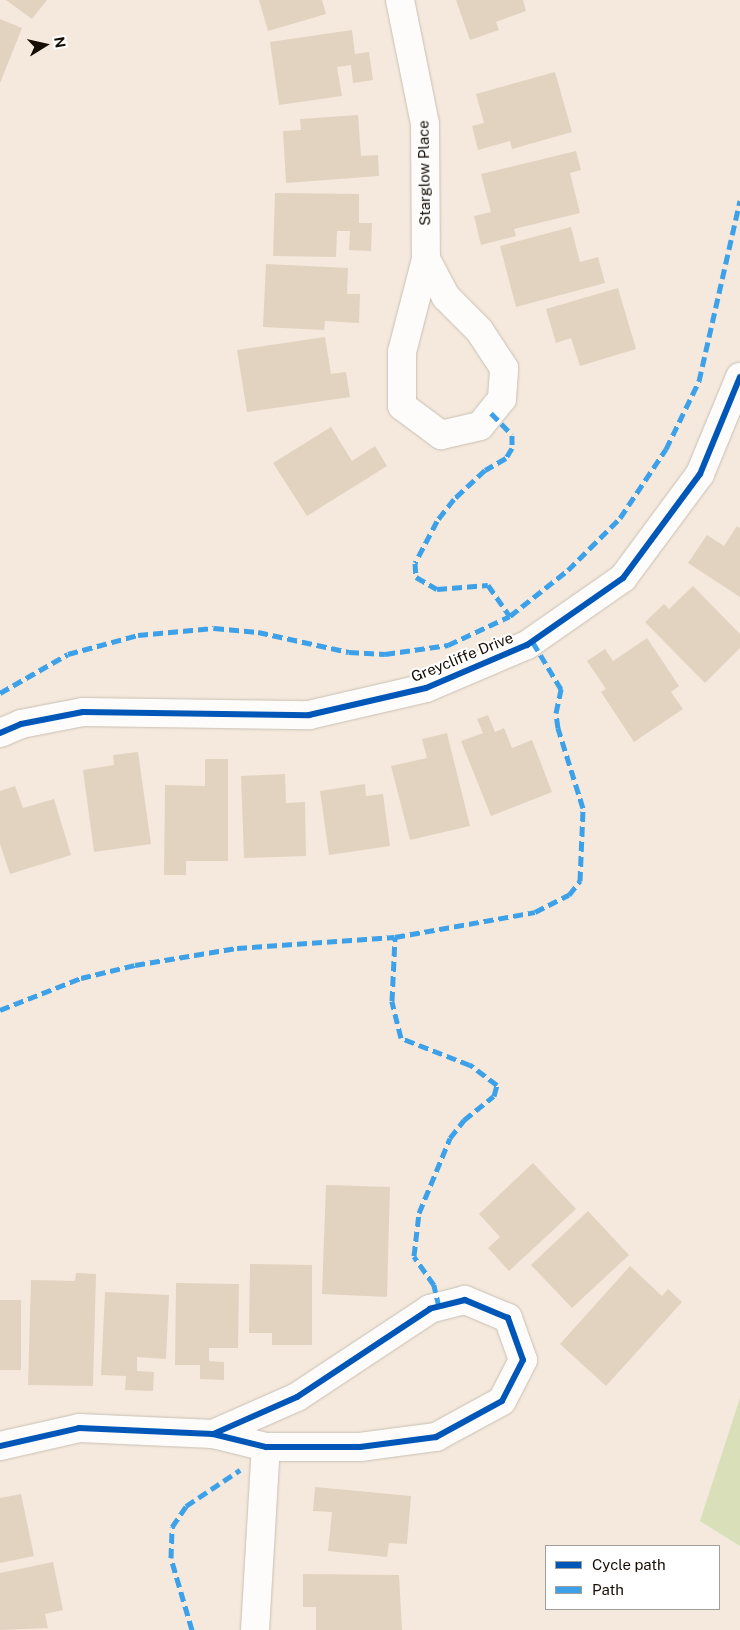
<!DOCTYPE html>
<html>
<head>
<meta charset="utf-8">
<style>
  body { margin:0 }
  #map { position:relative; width:740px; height:1630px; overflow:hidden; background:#f4e9dc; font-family:"Public Sans",sans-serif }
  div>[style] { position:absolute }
  .green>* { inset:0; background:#d8dfb9 }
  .building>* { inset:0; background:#e2d3c1 }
  .roads { filter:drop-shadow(0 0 1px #c9bfb4) drop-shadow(0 0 1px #c9bfb4) }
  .street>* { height:28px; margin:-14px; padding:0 14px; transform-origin:14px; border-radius:14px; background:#fdfcfa }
  .quiet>* { height:5px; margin-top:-2.5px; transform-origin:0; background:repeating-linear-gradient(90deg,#3da1e9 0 10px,transparent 0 15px) }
  .cycleway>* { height:6px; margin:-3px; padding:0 3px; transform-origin:3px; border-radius:3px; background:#0057b8 }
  span { translate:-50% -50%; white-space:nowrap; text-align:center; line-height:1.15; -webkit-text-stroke:4px #fff; paint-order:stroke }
  .street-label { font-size:15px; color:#160d04 }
  .legend { position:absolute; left:545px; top:1545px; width:175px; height:65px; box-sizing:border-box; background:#fff; border:1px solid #a29e9b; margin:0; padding:6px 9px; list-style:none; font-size:15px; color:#160d04 }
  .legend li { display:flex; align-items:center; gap:10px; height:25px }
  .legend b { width:25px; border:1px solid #a29e9b }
  .north { position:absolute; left:20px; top:20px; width:50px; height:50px; -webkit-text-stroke:4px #fff; paint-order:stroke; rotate:80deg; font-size:14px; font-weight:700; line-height:20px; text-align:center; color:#160d04 }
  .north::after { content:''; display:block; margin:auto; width:18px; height:22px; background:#160d04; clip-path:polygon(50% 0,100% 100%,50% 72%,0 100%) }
</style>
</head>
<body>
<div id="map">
  <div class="green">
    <div style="clip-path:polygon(740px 1398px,740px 1546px,700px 1521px)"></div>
  </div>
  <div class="building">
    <div style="clip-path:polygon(6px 0,47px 0,32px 19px)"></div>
    <div style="clip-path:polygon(259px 0,322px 0,326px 14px,268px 31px)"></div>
    <div style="clip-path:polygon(456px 0,523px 0,526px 11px,496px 22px,499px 30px,470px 40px)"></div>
    <div style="clip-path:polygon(0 19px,22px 28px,0 83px)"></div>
    <div style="clip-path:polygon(352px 30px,355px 54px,369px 52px,373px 80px,353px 83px,351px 65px,337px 67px,342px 96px,279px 105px,270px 42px)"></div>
    <div style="clip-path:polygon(555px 72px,572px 132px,512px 149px,510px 141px,478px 150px,472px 126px,484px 123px,476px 94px)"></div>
    <div style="clip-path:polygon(358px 115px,361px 156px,378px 155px,379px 176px,286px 183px,283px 131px,301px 130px,300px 119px)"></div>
    <div style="clip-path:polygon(576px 151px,581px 170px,570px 173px,580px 213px,514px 229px,516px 236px,481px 245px,474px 216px,491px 212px,481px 174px)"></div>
    <div style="clip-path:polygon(275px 193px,359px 194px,359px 223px,372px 223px,371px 251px,349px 250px,350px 231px,337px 231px,336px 257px,273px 256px)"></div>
    <div style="clip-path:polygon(571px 227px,580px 262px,598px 257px,605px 283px,516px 307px,500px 246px)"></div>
    <div style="clip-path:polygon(266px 264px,348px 268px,347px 294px,360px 294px,359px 323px,325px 321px,324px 330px,263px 327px)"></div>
    <div style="clip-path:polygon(618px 288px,636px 349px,580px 366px,571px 338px,556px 343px,546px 309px)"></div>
    <div style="clip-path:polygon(325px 337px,331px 374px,346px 372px,350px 397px,247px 412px,237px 350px)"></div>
    <div style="clip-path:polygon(331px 427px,352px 461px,375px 446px,387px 466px,307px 516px,273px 463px)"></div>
    <div style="clip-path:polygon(737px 526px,740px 528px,740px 597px,688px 563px,707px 535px,724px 546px)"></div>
    <div style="clip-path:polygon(693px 586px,740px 634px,740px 648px,705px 683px,645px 622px,664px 604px,669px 609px)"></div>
    <div style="clip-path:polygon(647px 638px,679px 686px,671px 692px,683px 709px,634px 742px,601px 692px,606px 689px,587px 661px,605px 649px,613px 661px)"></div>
    <div style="clip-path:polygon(488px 715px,495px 732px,504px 728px,512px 748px,532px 740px,552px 792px,491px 816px,461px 741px,483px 733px,477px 719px)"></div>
    <div style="clip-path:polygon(447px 733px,470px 826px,410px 840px,391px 766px,427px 758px,422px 739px)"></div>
    <div style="clip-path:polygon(138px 752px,151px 844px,94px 852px,83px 770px,114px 765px,113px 755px)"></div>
    <div style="clip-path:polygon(205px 759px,228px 759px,228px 861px,186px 861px,186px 875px,164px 875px,165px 785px,205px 786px)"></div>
    <div style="clip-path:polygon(285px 774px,286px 803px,305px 802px,306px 856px,244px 858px,241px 776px)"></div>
    <div style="clip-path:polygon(365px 784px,366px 796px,383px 794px,390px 846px,329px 855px,320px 791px)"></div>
    <div style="clip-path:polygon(15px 786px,23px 808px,54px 799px,71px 855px,10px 874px,0 844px,0 791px)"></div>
    <div style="clip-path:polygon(533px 1163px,576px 1209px,509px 1271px,488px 1248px,500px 1237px,479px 1214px)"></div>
    <div style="clip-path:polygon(326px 1185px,390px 1187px,387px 1297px,322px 1294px)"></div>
    <div style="clip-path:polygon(588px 1211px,629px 1255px,572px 1308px,531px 1265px)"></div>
    <div style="clip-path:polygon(250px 1264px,312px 1265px,312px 1345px,272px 1345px,272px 1333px,249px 1333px)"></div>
    <div style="clip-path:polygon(630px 1266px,662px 1296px,668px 1289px,682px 1302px,606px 1386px,560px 1344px)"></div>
    <div style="clip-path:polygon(76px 1273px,96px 1274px,93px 1386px,28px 1385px,31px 1280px,75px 1281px)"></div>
    <div style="clip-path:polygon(176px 1283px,239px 1284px,238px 1348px,209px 1348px,209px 1361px,224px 1362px,224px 1380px,200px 1379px,200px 1365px,175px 1365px)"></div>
    <div style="clip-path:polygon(105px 1292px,169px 1295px,166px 1359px,137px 1357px,137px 1371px,154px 1372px,153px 1391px,125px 1390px,126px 1376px,101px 1375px)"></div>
    <div style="clip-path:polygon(0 1300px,21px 1300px,21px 1370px,0 1370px)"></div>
    <div style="clip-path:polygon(315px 1487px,411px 1496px,407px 1544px,389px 1543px,387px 1557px,328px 1551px,332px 1512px,313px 1511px)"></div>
    <div style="clip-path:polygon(21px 1494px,34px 1556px,0 1563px,0 1498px)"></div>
    <div style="clip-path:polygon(53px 1562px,63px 1610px,45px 1614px,48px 1628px,0 1630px,0 1573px)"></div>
    <div style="clip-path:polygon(303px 1574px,399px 1575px,402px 1630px,316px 1630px,316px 1607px,303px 1607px)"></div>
  </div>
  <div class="roads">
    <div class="street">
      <div style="left:400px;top:0;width:126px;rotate:78.6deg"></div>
      <div style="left:425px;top:124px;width:135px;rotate:89.6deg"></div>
      <div style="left:426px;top:259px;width:96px;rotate:104.5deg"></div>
      <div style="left:402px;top:352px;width:54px;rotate:90deg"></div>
      <div style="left:402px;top:406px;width:49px;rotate:36.6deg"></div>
      <div style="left:441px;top:435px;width:40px;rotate:-13deg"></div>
      <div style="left:480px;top:426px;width:35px;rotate:-51deg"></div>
      <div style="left:502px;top:399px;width:31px;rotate:-86deg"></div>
      <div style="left:504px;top:368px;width:45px;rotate:-123.3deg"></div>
      <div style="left:479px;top:330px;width:47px;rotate:-135deg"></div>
      <div style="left:446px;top:297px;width:43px;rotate:-117.8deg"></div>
      <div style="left:0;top:733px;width:23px;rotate:-23deg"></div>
      <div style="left:21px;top:724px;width:63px;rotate:-11deg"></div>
      <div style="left:83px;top:712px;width:226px;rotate:0.8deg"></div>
      <div style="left:309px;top:715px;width:120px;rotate:-13deg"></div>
      <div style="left:426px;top:688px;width:110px;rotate:-23.1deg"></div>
      <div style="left:527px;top:645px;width:117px;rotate:-34.9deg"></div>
      <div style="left:623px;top:578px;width:129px;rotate:-53.5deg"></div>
      <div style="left:700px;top:474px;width:105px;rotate:-67.6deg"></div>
      <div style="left:0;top:1446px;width:81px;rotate:-12.8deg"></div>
      <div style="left:79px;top:1428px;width:134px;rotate:2.6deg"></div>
      <div style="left:213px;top:1434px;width:55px;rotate:13.8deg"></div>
      <div style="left:266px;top:1447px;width:94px"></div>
      <div style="left:360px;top:1447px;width:77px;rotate:-7.5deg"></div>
      <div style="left:436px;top:1437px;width:75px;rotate:-28.6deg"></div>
      <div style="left:502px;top:1401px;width:46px;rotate:-62.9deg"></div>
      <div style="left:523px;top:1360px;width:45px;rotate:-109.7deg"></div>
      <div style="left:508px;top:1318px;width:47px;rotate:-157.3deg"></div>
      <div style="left:465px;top:1300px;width:36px;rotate:166deg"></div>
      <div style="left:430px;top:1309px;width:159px;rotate:146.5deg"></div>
      <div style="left:297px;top:1397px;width:92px;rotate:156.2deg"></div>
      <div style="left:255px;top:1630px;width:183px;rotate:-86.6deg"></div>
    </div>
  </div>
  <div class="quiet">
    <div style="left:491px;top:413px;width:30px;rotate:46deg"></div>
    <div style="left:512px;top:435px;width:13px;rotate:90deg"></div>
    <div style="left:512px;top:448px;width:12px;rotate:121deg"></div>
    <div style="left:506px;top:458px;width:24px;rotate:150deg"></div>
    <div style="left:485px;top:470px;width:42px;rotate:136.9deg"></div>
    <div style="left:454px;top:499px;width:28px;rotate:128deg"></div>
    <div style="left:437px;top:521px;width:47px;rotate:117.6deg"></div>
    <div style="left:415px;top:563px;width:14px;rotate:86deg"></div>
    <div style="left:416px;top:577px;width:24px;rotate:30deg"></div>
    <div style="left:437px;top:589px;width:51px;rotate:-4.5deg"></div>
    <div style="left:488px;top:585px;width:38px;rotate:55deg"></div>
    <div style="left:0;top:693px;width:78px;rotate:-29.8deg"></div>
    <div style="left:68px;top:654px;width:73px;rotate:-15.2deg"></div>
    <div style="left:138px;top:635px;width:76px;rotate:-5.3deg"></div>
    <div style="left:214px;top:628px;width:44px;rotate:5.2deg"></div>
    <div style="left:258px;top:632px;width:93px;rotate:12.4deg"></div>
    <div style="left:349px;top:652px;width:36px;rotate:3deg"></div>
    <div style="left:385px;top:654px;width:64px;rotate:-8.1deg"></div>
    <div style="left:448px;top:645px;width:68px;rotate:-25.1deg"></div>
    <div style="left:510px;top:616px;width:74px;rotate:-38.4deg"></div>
    <div style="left:568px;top:570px;width:74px;rotate:-45deg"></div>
    <div style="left:620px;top:518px;width:83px;rotate:-56.3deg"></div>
    <div style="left:666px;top:449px;width:76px;rotate:-64.1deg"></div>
    <div style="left:699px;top:381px;width:185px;rotate:-77.2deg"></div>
    <div style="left:0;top:1010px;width:87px;rotate:-21.6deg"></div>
    <div style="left:81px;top:978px;width:56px;rotate:-13.5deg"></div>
    <div style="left:135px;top:965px;width:103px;rotate:-9.5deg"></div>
    <div style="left:237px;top:948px;width:158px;rotate:-4deg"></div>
    <div style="left:439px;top:1307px;width:23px;rotate:-103deg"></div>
    <div style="left:434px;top:1285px;width:35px;rotate:-125deg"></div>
    <div style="left:414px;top:1256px;width:43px;rotate:-83.4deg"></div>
    <div style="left:419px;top:1213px;width:81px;rotate:-67.5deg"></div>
    <div style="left:450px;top:1138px;width:23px;rotate:-52deg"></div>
    <div style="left:464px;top:1120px;width:38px;rotate:-39deg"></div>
    <div style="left:494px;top:1096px;width:11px;rotate:-75deg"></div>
    <div style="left:497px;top:1085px;width:34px;rotate:-143deg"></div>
    <div style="left:470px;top:1065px;width:74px;rotate:-158.6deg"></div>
    <div style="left:401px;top:1038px;width:38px;rotate:-104deg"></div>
    <div style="left:392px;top:1001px;width:64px;rotate:-87.3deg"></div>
    <div style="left:395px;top:937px;width:142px;rotate:-10.1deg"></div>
    <div style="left:535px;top:912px;width:38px;rotate:-27deg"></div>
    <div style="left:569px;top:895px;width:18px;rotate:-52deg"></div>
    <div style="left:580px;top:881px;width:73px;rotate:-87.6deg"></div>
    <div style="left:583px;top:808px;width:84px;rotate:-107.4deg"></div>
    <div style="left:558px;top:728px;width:15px;rotate:-98deg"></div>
    <div style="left:556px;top:713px;width:25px;rotate:-78deg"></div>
    <div style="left:561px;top:689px;width:56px;rotate:-121.1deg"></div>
    <div style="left:192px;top:1630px;width:75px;rotate:-106.3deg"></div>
    <div style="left:171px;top:1558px;width:31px;rotate:-88deg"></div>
    <div style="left:172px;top:1527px;width:25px;rotate:-56deg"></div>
    <div style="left:186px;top:1506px;width:65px;rotate:-33.7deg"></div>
  </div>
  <div class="cycleway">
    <div style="left:0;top:733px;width:23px;rotate:-23deg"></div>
    <div style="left:21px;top:724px;width:63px;rotate:-11deg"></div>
    <div style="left:83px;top:712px;width:226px;rotate:0.8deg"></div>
    <div style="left:309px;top:715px;width:120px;rotate:-13deg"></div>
    <div style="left:426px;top:688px;width:110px;rotate:-23.1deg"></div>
    <div style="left:527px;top:645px;width:117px;rotate:-34.9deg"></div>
    <div style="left:623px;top:578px;width:129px;rotate:-53.5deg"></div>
    <div style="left:700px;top:474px;width:105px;rotate:-67.6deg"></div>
    <div style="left:0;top:1446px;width:81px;rotate:-12.8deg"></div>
    <div style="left:79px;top:1428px;width:134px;rotate:2.6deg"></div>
    <div style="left:213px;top:1434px;width:55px;rotate:13.8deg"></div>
    <div style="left:266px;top:1447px;width:94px"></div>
    <div style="left:360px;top:1447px;width:77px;rotate:-7.5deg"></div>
    <div style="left:436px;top:1437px;width:75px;rotate:-28.6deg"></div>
    <div style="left:502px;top:1401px;width:46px;rotate:-62.9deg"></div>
    <div style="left:523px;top:1360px;width:45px;rotate:-109.7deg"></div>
    <div style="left:508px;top:1318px;width:47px;rotate:-157.3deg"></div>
    <div style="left:465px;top:1300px;width:36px;rotate:166deg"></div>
    <div style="left:430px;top:1309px;width:159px;rotate:146.5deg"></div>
    <div style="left:297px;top:1397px;width:92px;rotate:156.2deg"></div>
  </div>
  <div class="street-label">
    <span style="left:424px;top:173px;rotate:-91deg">Starglow Place</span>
    <span style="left:462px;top:657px;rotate:-22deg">Greycliffe Drive</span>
  </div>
  <ul class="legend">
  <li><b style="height:6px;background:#0057b8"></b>Cycle path</li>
  <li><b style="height:6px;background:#3da1e9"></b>Path</li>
  </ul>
  <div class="north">N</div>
</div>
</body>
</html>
